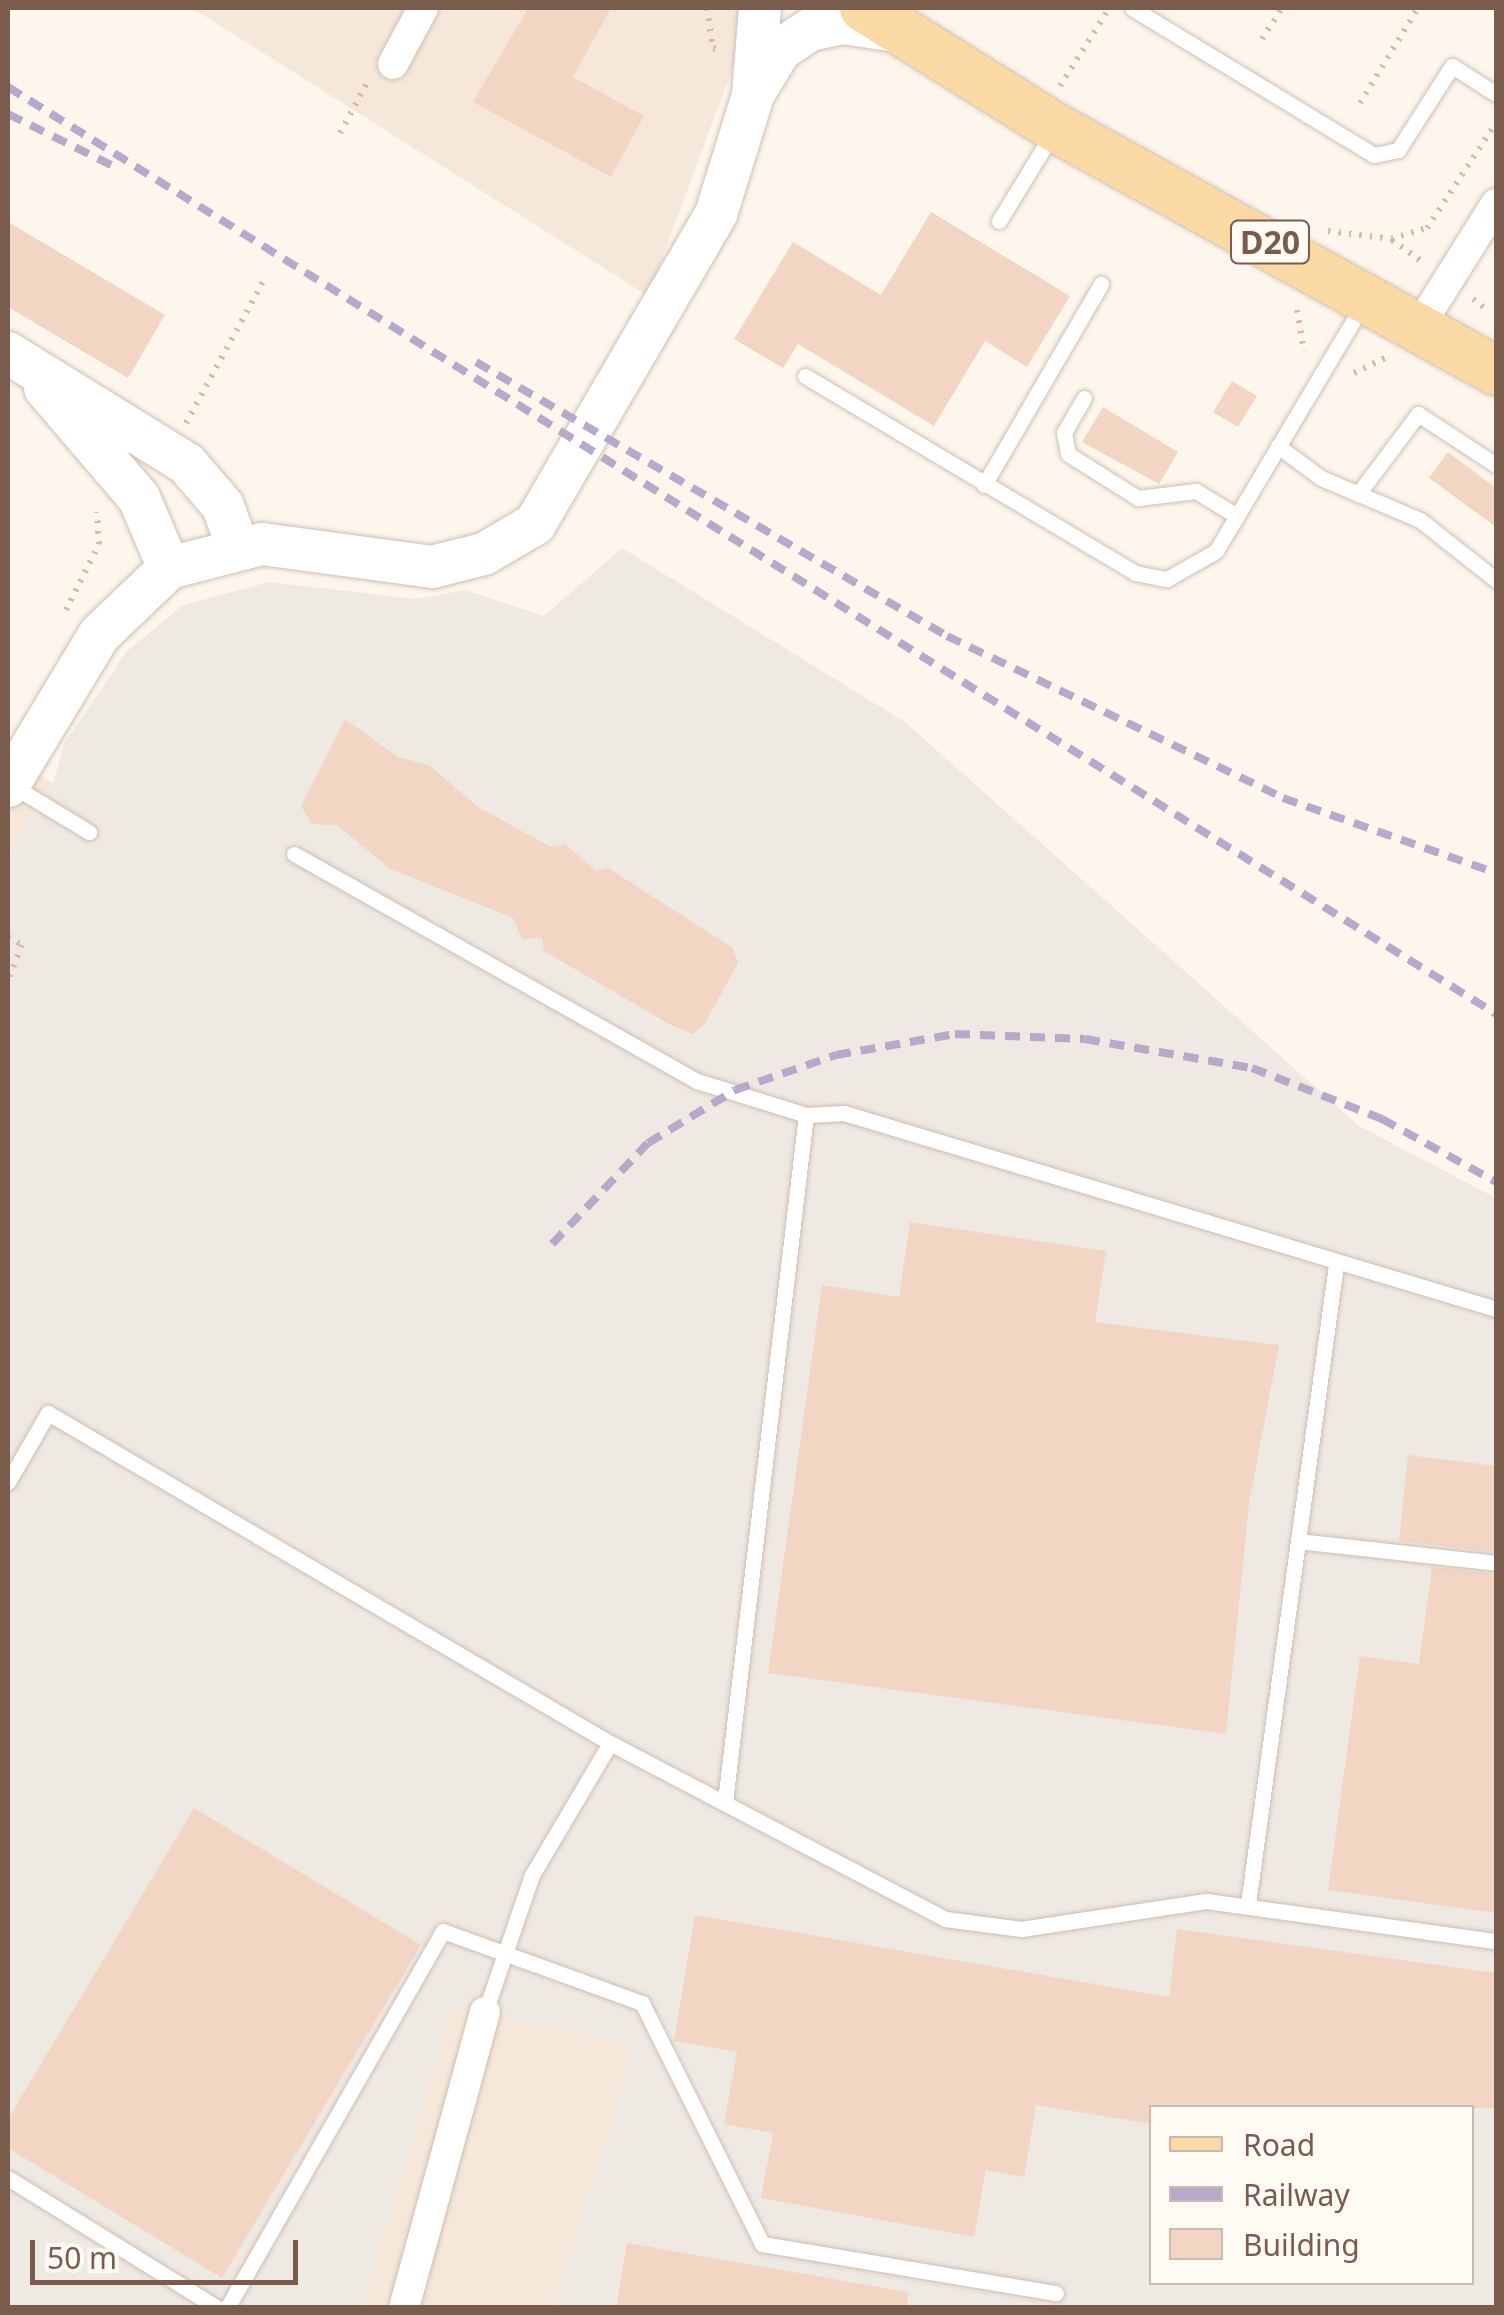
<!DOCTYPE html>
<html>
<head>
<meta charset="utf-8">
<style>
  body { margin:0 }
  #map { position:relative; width:1504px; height:2315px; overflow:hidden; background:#fdf6ec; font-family:"Noto Sans",sans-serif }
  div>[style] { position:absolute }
  .residential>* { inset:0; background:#f5e8da }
  .industrial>* { inset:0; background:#efe9e4 }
  .building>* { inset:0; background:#f3d5c3 }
  .path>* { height:6px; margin-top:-3px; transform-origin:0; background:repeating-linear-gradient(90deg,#d9b8a5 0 2.5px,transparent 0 10.5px) }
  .roads { filter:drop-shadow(0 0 2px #d1beb0) drop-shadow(0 0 2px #d1beb0) }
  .service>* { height:15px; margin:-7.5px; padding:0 7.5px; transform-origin:7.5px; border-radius:7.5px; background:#fff }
  .minor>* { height:30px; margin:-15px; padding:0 15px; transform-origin:15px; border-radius:15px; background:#fff }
  .secondary>* { height:42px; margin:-21px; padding:0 21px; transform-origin:21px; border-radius:21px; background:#fff }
  .primary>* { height:48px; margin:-24px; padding:0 24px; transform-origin:24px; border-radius:24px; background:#fbd9a5 }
  .rail>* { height:8px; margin-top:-4px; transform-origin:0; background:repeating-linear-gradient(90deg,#b9a8c9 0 15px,transparent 0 25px) }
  span { translate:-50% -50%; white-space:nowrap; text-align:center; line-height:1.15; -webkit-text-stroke:9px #fffaf3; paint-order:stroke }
  .shield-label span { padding:2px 8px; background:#fffaf3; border:2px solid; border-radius:8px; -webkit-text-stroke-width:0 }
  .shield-label { font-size:32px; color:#7a5c4d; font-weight:700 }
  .frame { position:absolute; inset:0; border:10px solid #7a5c4d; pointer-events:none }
  .legend { position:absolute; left:1149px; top:2105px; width:325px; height:180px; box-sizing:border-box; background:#fffaf3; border:2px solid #cabbb1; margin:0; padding:12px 18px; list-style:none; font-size:30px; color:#7a5c4d }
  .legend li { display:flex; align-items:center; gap:20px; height:50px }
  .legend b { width:50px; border:2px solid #cabbb1 }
  .scale { position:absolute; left:30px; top:2240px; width:268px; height:45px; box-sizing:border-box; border:5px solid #7a5c4d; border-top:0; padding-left:12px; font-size:30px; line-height:35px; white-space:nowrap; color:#7a5c4d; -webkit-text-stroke:8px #fffaf3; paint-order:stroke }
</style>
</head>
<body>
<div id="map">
  <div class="residential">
    <div style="clip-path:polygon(192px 8px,755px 8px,648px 296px)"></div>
    <div style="clip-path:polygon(8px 760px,53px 783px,8px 854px)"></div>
    <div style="clip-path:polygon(453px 2005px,635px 2046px,554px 2307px,362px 2308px)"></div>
  </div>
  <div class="industrial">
    <div style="clip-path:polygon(evenodd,622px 548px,905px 722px,1359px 1126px,1496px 1198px,1496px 2307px,554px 2307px,635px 2047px,453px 2005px,362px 2307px,8px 2307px,8px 854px,53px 784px,64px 744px,126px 652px,183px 605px,269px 582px,415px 599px,466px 590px,544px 616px,622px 548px,1152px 2108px,1472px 2108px,1472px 2282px,1152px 2282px,1152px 2108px)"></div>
  </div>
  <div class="building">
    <div style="clip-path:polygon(528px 8px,611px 8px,573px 77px,644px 116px,611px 177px,473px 102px)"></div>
    <div style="clip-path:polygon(931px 212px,1070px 296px,1027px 367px,985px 341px,934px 426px,798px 344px,783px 368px,734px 339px,793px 242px,881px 295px)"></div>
    <div style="clip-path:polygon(8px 222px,165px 315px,128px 378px,8px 307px)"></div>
    <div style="clip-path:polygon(1232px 381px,1257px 396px,1238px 427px,1213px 412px)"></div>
    <div style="clip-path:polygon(1103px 407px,1178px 452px,1159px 484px,1082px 442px)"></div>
    <div style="clip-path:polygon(1448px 452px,1496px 488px,1496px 527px,1429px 478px)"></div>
    <div style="clip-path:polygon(345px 719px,398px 757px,429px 765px,478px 807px,551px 847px,565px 844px,596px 871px,608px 868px,733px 948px,738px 963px,704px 1025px,692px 1034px,669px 1024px,544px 951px,542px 938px,522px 939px,513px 918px,389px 868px,337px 825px,312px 824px,301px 806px)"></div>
    <div style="clip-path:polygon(910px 1222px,1106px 1251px,1095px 1322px,1279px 1345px,1249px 1504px,1226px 1734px,768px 1673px,822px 1285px,899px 1297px)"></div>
    <div style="clip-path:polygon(1408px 1455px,1496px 1466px,1496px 1552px,1399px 1541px)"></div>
    <div style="clip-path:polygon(1432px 1567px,1496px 1574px,1496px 1913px,1328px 1890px,1360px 1656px,1419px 1664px)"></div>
    <div style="clip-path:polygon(194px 1808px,421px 1945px,222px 2278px,8px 2148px,8px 2119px)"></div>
    <div style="clip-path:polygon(695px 1915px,1169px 1997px,1177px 1929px,1496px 1973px,1496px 2108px,1152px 2108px,1152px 2124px,1036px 2105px,1024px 2177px,986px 2170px,974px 2237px,761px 2198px,773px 2133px,724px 2124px,737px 2052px,674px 2041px)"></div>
    <div style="clip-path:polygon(627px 2243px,908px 2292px,907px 2308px,616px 2308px)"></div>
  </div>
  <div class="path">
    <div style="left:707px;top:8px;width:40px;rotate:81.5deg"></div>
    <div style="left:713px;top:48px;width:9px;rotate:13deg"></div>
    <div style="left:1262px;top:39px;width:37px;rotate:-57deg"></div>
    <div style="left:1060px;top:86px;width:88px;rotate:-57.6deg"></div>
    <div style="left:1360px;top:103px;width:111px;rotate:-58.6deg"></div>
    <div style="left:340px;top:133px;width:59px;rotate:-61.7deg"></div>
    <div style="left:1328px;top:231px;width:64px;rotate:7.2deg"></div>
    <div style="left:1391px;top:239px;width:38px;rotate:-17deg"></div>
    <div style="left:1427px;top:228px;width:126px;rotate:-56.7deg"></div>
    <div style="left:1392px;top:240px;width:37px;rotate:36deg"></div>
    <div style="left:1473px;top:299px;width:15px;rotate:37deg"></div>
    <div style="left:1297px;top:310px;width:42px;rotate:80.3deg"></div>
    <div style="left:1354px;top:373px;width:37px;rotate:-26deg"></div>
    <div style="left:186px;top:423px;width:163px;rotate:-61.4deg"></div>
    <div style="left:66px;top:610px;width:74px;rotate:-63.4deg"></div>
    <div style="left:99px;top:544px;width:32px;rotate:-94deg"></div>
    <div style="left:8px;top:937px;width:16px;rotate:30deg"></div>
    <div style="left:22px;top:945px;width:37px;rotate:112deg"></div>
  </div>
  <div class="roads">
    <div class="service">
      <div style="left:1132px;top:8px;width:283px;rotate:31.3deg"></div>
      <div style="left:1374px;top:155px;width:25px;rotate:-12deg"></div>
      <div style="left:1398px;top:150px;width:100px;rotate:-57.3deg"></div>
      <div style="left:1452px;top:66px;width:52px;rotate:32.5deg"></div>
      <div style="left:999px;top:221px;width:105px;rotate:-58.6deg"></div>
      <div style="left:805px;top:376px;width:384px;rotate:30.8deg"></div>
      <div style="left:1135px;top:573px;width:33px;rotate:11deg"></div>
      <div style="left:1167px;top:579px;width:56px;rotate:-29.7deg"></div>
      <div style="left:1216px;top:551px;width:289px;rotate:-59.2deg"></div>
      <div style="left:1084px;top:398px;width:39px;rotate:120deg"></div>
      <div style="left:1064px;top:432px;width:22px;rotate:80deg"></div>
      <div style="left:1068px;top:454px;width:83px;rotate:32.2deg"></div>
      <div style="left:1138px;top:498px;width:58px;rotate:-6.9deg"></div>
      <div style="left:1196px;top:491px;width:48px;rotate:31.4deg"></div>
      <div style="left:1278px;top:446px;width:54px;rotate:36.7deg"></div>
      <div style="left:1321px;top:478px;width:108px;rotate:23deg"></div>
      <div style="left:1420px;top:520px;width:97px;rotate:38.3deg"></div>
      <div style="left:984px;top:485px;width:233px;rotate:-59.8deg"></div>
      <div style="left:1358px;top:494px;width:100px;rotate:-53.1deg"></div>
      <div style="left:1418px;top:414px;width:93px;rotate:33.2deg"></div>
      <div style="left:13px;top:786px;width:89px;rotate:31.2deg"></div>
      <div style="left:294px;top:854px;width:463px;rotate:29.4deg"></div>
      <div style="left:697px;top:1081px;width:114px;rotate:17.3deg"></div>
      <div style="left:8px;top:1482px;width:80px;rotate:-59.9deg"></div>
      <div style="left:48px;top:1413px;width:652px;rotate:30.42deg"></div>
      <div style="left:610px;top:1743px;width:378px;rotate:27.7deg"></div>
      <div style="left:945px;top:1919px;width:77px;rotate:7.5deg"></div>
      <div style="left:1021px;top:1929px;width:187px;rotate:-8.6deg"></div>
      <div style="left:1206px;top:1901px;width:293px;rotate:7.9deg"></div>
      <div style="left:1298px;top:1541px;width:199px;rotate:6.3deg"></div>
      <div style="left:725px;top:1802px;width:692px;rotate:-83.28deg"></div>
      <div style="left:806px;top:1115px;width:38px;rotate:-3deg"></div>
      <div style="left:844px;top:1113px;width:681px;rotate:16.73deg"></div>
      <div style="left:1248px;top:1904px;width:645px;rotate:-82.16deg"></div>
      <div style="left:485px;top:2012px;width:145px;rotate:-71.1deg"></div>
      <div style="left:532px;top:1875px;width:153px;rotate:-59.4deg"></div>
      <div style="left:8px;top:2178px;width:247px;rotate:31.8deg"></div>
      <div style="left:227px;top:2308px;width:434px;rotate:-60.2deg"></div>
      <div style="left:443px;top:1931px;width:212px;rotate:19.9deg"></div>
      <div style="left:642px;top:2003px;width:269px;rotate:63.5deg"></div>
      <div style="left:762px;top:2244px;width:298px;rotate:9.5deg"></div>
    </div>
    <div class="minor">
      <div style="left:393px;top:64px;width:64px;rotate:-61.8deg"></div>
      <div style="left:1420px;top:325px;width:143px;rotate:-57.9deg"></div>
      <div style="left:404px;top:2308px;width:307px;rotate:-74.7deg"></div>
    </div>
    <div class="secondary">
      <div style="left:756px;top:90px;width:47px;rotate:-59deg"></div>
      <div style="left:780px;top:50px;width:36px;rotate:-34deg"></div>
      <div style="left:810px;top:30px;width:34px;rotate:-12deg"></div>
      <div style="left:843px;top:23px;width:60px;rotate:8.7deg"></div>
      <div style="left:8px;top:353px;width:211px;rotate:31.8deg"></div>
      <div style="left:187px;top:464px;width:55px;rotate:49.4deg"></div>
      <div style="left:223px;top:506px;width:42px;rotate:70.7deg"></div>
      <div style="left:45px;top:388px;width:145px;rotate:49.5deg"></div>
      <div style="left:139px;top:498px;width:76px;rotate:66.8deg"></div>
      <div style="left:8px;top:786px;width:176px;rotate:-58.9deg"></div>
      <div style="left:99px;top:635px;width:97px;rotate:-43.7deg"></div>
      <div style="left:169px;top:568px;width:96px;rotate:-14.5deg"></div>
      <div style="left:262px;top:544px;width:172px;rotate:7.7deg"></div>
      <div style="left:432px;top:567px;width:54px;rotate:-14deg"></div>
      <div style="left:484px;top:554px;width:59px;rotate:-30.5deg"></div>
      <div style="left:535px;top:524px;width:359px;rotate:-59.7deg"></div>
      <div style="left:716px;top:214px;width:125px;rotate:-72.7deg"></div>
      <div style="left:753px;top:95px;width:87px;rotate:-85.4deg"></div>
    </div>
    <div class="primary">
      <div style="left:864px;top:8px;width:226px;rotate:32deg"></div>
      <div style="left:1056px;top:128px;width:503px;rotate:28.91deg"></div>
    </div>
  </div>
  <div class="rail">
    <div style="left:8px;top:87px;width:1753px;rotate:31.92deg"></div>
    <div style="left:8px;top:114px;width:117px;rotate:26.3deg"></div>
    <div style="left:476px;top:362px;width:545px;rotate:30.19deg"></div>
    <div style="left:947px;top:636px;width:373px;rotate:25.7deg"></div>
    <div style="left:1283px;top:798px;width:226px;rotate:19.4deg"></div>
    <div style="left:552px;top:1244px;width:139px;rotate:-46.5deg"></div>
    <div style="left:648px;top:1143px;width:102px;rotate:-31.3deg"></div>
    <div style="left:735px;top:1090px;width:107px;rotate:-19.1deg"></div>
    <div style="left:836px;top:1055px;width:121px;rotate:-10deg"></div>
    <div style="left:955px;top:1034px;width:130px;rotate:2.2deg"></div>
    <div style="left:1085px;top:1039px;width:169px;rotate:9.9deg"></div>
    <div style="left:1252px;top:1068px;width:140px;rotate:21.4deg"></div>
    <div style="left:1382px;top:1119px;width:130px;rotate:28.9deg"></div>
  </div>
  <div class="shield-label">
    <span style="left:1270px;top:242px">D20</span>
  </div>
  <div class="frame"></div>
  <ul class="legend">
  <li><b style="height:12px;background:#fbd9a5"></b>Road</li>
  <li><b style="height:12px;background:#b9a8c9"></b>Railway</li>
  <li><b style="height:28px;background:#f3d5c3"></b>Building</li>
  </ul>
  <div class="scale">50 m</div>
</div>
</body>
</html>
